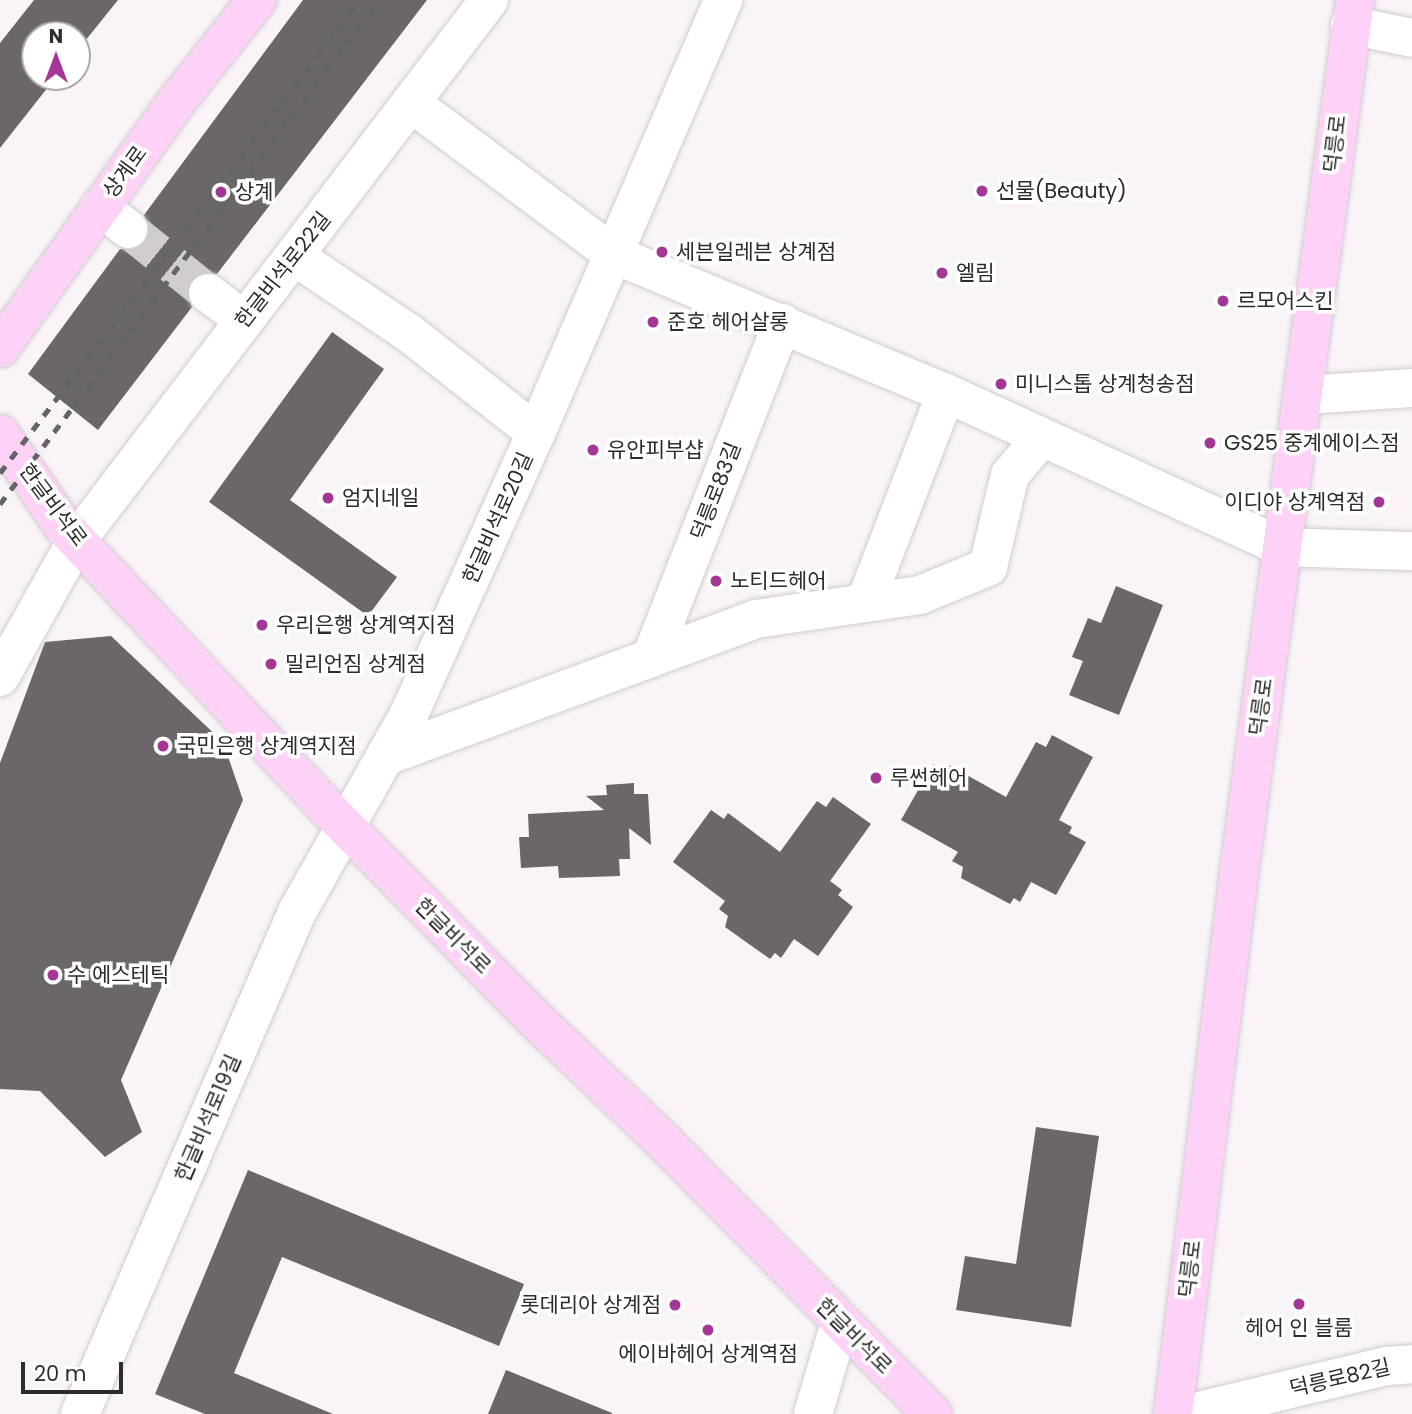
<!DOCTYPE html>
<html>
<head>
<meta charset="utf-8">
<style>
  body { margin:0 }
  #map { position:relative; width:1412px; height:1414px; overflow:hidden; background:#f9f4f8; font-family:Poppins,"Noto Sans KR",sans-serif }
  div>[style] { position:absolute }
  .building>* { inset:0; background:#6b666a }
  .minor-tunnel>* { height:38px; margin-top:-19px; transform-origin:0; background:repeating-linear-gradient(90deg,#d0cccf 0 38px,transparent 0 57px) }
  .roads { filter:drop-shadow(0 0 2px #d0cbcf) drop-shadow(0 0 2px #d0cbcf) }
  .minor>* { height:38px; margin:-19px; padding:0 19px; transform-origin:19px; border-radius:19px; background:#fff }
  .major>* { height:38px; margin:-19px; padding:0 19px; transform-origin:19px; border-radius:19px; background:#fed2f6 }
  .rail>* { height:5px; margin-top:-2.5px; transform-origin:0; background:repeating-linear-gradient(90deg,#666365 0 9px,transparent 0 18px) }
  .dots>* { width:19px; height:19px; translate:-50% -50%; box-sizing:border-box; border:4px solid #fff; border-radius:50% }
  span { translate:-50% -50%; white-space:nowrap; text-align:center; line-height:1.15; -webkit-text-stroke:7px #fff; paint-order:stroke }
  .street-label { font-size:21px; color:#2d2b2c }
  .poi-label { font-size:21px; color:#2d2b2c }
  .left { translate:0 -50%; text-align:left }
  .right { translate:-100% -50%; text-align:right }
  .north { position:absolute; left:21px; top:21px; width:70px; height:70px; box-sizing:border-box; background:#fff; border:2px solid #abaaab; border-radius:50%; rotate:0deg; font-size:19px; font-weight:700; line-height:28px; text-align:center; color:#2d2b2c }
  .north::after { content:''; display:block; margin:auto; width:24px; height:32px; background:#a43796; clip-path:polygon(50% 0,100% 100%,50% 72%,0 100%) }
  .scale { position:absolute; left:21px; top:1362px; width:102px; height:32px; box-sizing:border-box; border:4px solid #2d2b2c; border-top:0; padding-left:9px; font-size:21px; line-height:24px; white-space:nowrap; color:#2d2b2c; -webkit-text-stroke:5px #fff; paint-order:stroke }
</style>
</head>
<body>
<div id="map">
  <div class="building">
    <div style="clip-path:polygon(34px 0,118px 0,77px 51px,77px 35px,35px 35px,35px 77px,56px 77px,0 148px,0 43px)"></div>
    <div style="clip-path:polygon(303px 0,427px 0,217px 274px,200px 273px,191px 279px,186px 291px,192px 307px,98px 430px,28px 374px,120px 249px,135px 249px,146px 242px,150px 231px,144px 215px)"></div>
    <div style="clip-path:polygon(332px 332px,384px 369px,290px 500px,397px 577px,368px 616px,209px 502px)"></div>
    <div style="clip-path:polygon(1116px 586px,1163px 605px,1119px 715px,1069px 695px,1083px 661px,1072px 657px,1088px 618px,1101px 623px)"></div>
    <div style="clip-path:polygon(111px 636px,223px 742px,243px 800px,121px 1080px,142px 1132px,105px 1157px,40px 1091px,0 1089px,0 763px,45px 642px)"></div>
    <div style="clip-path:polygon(1052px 735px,1093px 757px,1059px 820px,1072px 827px,1069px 833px,1086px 842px,1056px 895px,1031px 882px,1020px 902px,1014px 898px,1010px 904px,961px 878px,963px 867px,952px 861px,958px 852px,901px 820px,933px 764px,946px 771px,949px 765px,1006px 797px,1036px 742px,1046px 747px)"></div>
    <div style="clip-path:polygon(634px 783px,634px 794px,648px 794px,651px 845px,629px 828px,630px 859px,619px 859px,620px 876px,559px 878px,558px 866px,521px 868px,519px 837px,529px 837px,528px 814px,604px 810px,586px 796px,607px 795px,606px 785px)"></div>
    <div style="clip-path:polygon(833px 797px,871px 824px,830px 881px,842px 890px,838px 895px,853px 907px,818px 956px,794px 939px,781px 958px,775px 953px,770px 959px,725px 927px,728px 916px,719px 909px,725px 901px,673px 862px,711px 810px,724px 819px,728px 813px,780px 852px,817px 801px,826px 807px)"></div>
    <div style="clip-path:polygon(1036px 1127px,1099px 1136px,1071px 1327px,956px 1310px,965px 1256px,1016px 1264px)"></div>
    <div style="clip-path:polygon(248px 1170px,524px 1284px,499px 1346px,282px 1257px,234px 1373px,333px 1414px,205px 1414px,155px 1394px)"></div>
    <div style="clip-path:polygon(506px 1370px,612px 1413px,612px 1414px,488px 1414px)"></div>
  </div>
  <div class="minor-tunnel">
    <div style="left:128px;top:229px;width:102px;rotate:38.7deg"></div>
  </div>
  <div class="roads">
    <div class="minor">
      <div style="left:1350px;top:25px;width:63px;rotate:11.8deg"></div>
      <div style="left:411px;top:103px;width:252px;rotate:36.8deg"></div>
      <div style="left:613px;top:254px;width:361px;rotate:22.7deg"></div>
      <div style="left:946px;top:393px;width:370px;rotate:24.6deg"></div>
      <div style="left:1282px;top:547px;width:130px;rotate:1.8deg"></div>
      <div style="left:100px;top:207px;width:36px;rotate:38deg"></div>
      <div style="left:294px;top:256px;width:138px;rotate:33.8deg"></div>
      <div style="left:409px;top:333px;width:162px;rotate:38.2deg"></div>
      <div style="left:208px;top:293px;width:45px;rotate:36.9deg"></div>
      <div style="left:1304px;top:395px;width:108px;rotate:-3.7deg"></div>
      <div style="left:865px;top:603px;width:225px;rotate:-68.9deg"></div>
      <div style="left:651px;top:658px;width:360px;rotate:-68.6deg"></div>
      <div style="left:0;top:677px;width:157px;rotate:-60.7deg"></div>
      <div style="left:77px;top:540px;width:679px;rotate:-52.66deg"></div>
      <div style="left:386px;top:756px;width:395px;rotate:-20.3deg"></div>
      <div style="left:756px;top:619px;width:166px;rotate:-8.3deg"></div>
      <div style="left:920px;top:595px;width:74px;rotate:-22.4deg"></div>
      <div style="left:988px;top:567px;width:95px;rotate:-76.6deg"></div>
      <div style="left:1010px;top:475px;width:50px;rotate:-49.9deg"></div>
      <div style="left:80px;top:1414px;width:547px;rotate:-66.62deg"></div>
      <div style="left:297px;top:912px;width:230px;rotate:-60.5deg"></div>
      <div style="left:410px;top:712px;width:306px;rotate:-65.7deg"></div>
      <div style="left:536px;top:433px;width:472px;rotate:-66.6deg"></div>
      <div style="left:813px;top:1414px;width:95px;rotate:-73.5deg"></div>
      <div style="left:1186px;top:1414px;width:206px;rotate:-13.5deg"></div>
      <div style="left:1386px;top:1366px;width:26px;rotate:-4deg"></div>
    </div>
    <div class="major">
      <div style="left:0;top:348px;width:304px;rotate:-54.4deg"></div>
      <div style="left:177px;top:101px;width:129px;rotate:-51.6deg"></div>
      <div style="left:0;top:434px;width:113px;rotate:55.5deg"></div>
      <div style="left:64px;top:527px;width:385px;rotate:46.9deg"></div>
      <div style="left:327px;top:808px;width:295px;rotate:45.4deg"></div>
      <div style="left:534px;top:1018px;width:180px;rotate:43.6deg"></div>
      <div style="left:664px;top:1142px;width:382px;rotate:45.4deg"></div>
      <div style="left:1173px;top:1414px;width:553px;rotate:-83.04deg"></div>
      <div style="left:1240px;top:865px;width:873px;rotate:-82.43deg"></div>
    </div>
  </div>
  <div class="rail">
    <div style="left:0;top:473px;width:594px;rotate:-52.73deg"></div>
    <div style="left:0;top:504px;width:631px;rotate:-53.06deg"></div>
  </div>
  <div class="dots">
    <div style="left:982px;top:191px;background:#a43796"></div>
    <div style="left:221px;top:192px;background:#a43796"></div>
    <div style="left:662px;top:252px;background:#a43796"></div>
    <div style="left:942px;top:273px;background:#a43796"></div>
    <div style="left:1223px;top:301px;background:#a43796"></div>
    <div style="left:653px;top:322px;background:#a43796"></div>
    <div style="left:1001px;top:384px;background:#a43796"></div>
    <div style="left:1210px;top:443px;background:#a43796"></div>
    <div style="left:593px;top:450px;background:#a43796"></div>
    <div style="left:328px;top:498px;background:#a43796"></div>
    <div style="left:1379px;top:502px;background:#a43796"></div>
    <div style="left:716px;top:581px;background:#a43796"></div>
    <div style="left:262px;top:625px;background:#a43796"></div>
    <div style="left:271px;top:664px;background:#a43796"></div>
    <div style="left:163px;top:746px;background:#a43796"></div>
    <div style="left:876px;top:778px;background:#a43796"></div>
    <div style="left:53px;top:975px;background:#a43796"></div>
    <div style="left:1299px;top:1304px;background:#a43796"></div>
    <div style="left:675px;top:1305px;background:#a43796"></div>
    <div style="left:708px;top:1330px;background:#a43796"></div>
  </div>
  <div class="street-label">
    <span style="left:1335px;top:144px;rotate:-83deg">덕릉로</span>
    <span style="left:125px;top:172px;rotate:-54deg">상계로</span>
    <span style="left:283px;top:270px;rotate:-52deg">한글비석로22길</span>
    <span style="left:716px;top:491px;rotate:-69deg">덕릉로83길</span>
    <span style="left:53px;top:505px;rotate:53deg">한글비석로</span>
    <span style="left:498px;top:518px;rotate:-66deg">한글비석로20길</span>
    <span style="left:1261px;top:707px;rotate:-82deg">덕릉로</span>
    <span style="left:453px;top:936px;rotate:45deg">한글비석로</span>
    <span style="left:208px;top:1118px;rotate:-67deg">한글비석로19길</span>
    <span style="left:1190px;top:1269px;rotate:-83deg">덕릉로</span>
    <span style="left:854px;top:1336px;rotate:45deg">한글비석로</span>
    <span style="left:1340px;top:1378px;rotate:-13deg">덕릉로82길</span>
  </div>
  <div class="poi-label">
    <span class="left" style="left:996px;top:191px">선물(Beauty)</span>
    <span class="left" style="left:235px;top:192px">상계</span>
    <span class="left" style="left:676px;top:252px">세븐일레븐 상계점</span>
    <span class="left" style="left:956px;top:273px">엘림</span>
    <span class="left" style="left:1237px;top:301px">르모어스킨</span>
    <span class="left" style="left:667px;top:322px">준호 헤어살롱</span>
    <span class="left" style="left:1015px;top:384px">미니스톱 상계청송점</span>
    <span class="left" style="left:1224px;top:443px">GS25 중계에이스점</span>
    <span class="left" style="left:607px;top:450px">유안피부샵</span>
    <span class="left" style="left:342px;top:498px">엄지네일</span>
    <span class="right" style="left:1365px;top:502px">이디야 상계역점</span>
    <span class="left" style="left:730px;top:581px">노티드헤어</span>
    <span class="left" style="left:276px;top:625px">우리은행 상계역지점</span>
    <span class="left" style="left:285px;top:664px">밀리언짐 상계점</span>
    <span class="left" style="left:177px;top:746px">국민은행 상계역지점</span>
    <span class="left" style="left:890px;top:778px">루썬헤어</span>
    <span class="left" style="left:67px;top:975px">수 에스테틱</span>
    <span class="right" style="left:661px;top:1305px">롯데리아 상계점</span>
    <span style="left:1299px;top:1328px">헤어 인 블룸</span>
    <span style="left:708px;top:1354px">에이바헤어 상계역점</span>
  </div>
  <div class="north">N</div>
  <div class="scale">20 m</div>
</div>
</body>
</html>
